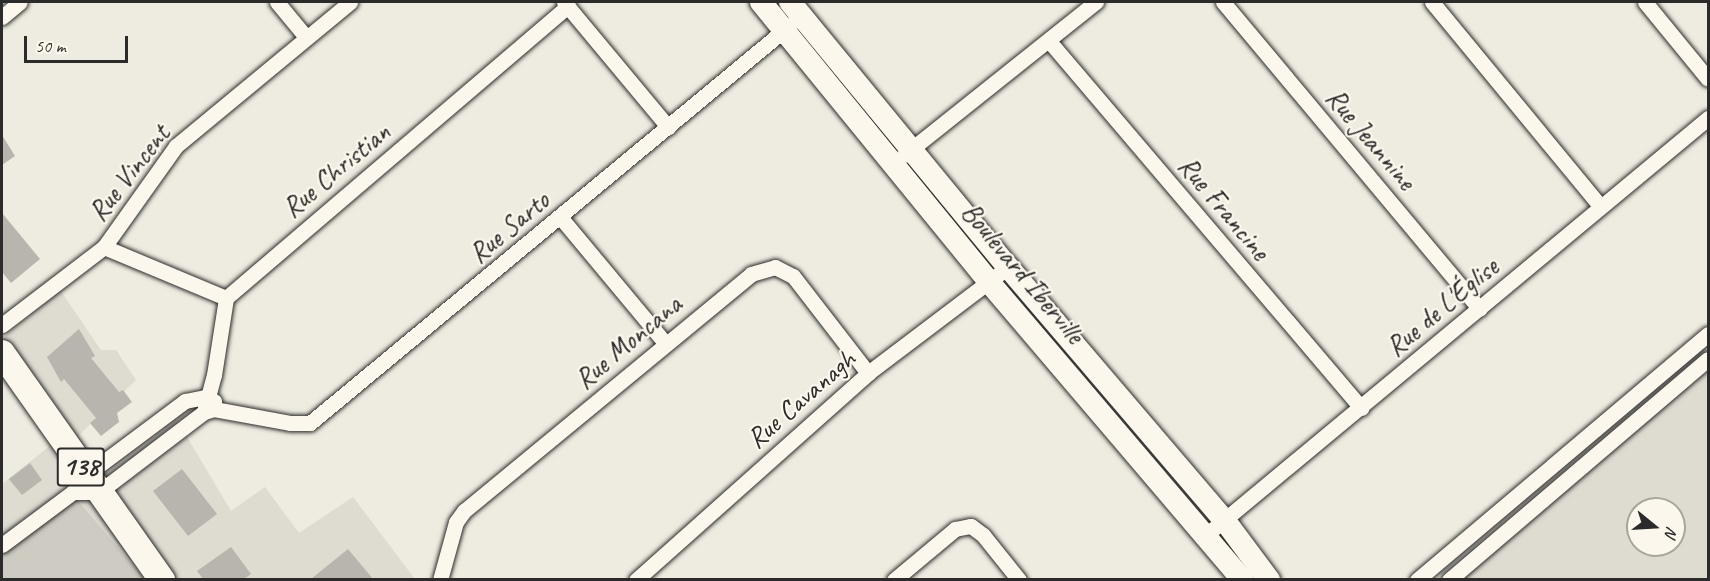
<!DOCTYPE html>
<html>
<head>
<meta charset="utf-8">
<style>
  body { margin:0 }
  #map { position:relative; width:1710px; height:581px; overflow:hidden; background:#eeebe0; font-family:Caveat,sans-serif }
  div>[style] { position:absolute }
  .built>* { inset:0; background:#dedbd1 }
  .green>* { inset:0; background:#cecbc2 }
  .building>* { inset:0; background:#b8b5ae }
  .roads { filter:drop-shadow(0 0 2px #2b2b2b) drop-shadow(0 0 2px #2b2b2b) }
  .street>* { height:15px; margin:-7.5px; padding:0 7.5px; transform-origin:7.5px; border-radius:7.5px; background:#fbf7ec }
  .secondary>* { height:22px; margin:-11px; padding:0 11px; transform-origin:11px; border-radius:11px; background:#fbf7ec }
  .primary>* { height:26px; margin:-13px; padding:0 13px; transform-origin:13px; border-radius:13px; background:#fbf7ec }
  span { translate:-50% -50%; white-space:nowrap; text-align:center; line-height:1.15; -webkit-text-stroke:4.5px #fbf7ec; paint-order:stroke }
  .shield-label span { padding:2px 4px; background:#fbf7ec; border:2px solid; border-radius:4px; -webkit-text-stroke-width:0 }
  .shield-label { font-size:27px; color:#2b2b2b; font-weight:700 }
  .street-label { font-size:28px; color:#2b2b2b }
  .frame { position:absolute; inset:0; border:3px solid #2b2b2b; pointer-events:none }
  .north { position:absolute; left:1626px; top:497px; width:60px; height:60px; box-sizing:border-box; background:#fbf7ec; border:2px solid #a8a59f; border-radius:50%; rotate:108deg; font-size:16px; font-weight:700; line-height:24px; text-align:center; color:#2b2b2b }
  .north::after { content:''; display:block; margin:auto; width:21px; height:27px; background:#2b2b2b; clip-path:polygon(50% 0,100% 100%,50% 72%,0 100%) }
  .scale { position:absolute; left:24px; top:36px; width:104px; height:27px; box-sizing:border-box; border:3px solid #2b2b2b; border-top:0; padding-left:8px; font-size:18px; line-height:21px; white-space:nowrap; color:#2b2b2b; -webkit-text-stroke:4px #fbf7ec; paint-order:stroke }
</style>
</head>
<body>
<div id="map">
  <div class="built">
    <div style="clip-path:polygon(60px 290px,101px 350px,116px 350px,136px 380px,78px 436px,105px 476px,177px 420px,231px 511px,265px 487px,299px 533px,353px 497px,415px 579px,145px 579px,69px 490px,2px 542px,2px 484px,56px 441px,2px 363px,2px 339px)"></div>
    <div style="clip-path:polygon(evenodd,1708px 360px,1708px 579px,1449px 579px,1708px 360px,1638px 509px,1674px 509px,1674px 545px,1638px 545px,1638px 509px)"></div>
  </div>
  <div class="green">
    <div style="clip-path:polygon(69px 490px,145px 579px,2px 580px,2px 542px)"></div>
  </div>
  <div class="building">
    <div style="clip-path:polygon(2px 135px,15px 156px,2px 165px)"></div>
    <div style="clip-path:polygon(2px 213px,40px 259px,11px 283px,2px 272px)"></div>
    <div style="clip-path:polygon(79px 329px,95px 356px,91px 358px,119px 392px,123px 390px,132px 402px,117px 413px,119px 422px,101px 436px,90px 423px,96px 418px,64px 379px,61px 382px,47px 357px)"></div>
    <div style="clip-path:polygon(30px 463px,42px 480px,22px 495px,9px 479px)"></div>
    <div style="clip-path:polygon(182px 469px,217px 514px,188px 536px,153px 491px)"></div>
    <div style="clip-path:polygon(231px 547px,251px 574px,244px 579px,203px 579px,197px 571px)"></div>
    <div style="clip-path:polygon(348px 549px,373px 579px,311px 579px)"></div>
  </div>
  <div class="roads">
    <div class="street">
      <div style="left:277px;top:2px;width:45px;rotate:50.4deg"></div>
      <div style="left:564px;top:2px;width:163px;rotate:50.2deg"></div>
      <div style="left:1223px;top:2px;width:400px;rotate:50.1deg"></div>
      <div style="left:1432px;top:2px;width:264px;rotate:50.5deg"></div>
      <div style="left:1645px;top:2px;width:99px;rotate:50.7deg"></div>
      <div style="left:2px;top:17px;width:23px;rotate:-40deg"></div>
      <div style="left:1049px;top:41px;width:482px;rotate:49.6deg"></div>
      <div style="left:904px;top:155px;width:246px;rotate:-38.6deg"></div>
      <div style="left:561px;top:218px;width:163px;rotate:50.2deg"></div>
      <div style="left:104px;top:247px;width:132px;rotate:22.7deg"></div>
      <div style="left:2px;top:325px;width:128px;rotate:-37.4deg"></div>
      <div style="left:104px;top:247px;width:124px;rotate:-54.5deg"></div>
      <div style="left:176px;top:146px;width:226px;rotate:-39.6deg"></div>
      <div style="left:204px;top:412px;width:38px;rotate:-75deg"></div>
      <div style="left:214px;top:375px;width:78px;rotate:-81.1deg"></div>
      <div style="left:226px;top:298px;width:450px;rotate:-40.5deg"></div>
      <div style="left:73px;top:492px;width:26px"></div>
      <div style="left:99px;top:492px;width:132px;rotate:-37.3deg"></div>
      <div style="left:204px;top:412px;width:10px;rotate:-17deg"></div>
      <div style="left:214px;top:409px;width:77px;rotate:10.4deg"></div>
      <div style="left:290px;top:423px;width:20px"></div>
      <div style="left:310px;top:423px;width:624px;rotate:-39.66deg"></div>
      <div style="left:1206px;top:535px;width:653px;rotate:-39.72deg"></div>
      <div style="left:2px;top:545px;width:89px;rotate:-36.7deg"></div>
      <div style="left:73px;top:492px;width:21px;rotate:-53deg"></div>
      <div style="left:86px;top:475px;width:124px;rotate:-36.8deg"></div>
      <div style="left:185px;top:401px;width:20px;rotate:-11deg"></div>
      <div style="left:205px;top:397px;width:10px;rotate:24deg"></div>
      <div style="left:440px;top:580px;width:60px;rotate:-74.6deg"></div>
      <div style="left:456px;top:522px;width:14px;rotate:-54deg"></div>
      <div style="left:464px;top:511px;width:372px;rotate:-39.5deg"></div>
      <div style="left:751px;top:274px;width:25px;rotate:-16deg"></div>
      <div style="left:775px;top:267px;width:20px;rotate:27deg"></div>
      <div style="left:793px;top:276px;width:123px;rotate:52.3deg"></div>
      <div style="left:636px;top:580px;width:311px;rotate:-41.7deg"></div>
      <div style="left:868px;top:373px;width:176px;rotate:-37.1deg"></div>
      <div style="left:894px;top:580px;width:80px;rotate:-39.9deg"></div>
      <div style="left:955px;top:529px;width:16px;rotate:-11deg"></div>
      <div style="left:971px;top:526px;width:15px;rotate:37deg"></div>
      <div style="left:983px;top:535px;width:58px;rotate:51.3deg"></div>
      <div style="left:1417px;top:580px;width:381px;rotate:-40.2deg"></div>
      <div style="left:1449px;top:580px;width:340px;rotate:-40.5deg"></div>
    </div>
    <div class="secondary">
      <div style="left:761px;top:2px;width:361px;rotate:50.8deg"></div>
      <div style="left:989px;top:282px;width:392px;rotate:49.6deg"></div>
      <div style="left:790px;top:2px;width:343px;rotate:50.6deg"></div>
      <div style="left:1008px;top:267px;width:334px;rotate:49.5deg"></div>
      <div style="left:1225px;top:521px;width:74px;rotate:53.3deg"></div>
    </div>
    <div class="primary">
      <div style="left:2px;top:353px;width:278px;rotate:54.8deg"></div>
    </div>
  </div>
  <div class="shield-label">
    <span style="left:81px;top:467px">138</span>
  </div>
  <div class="street-label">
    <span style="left:1371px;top:139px;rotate:50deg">Rue Jeannine</span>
    <span style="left:336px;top:170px;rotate:-40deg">Rue Christian</span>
    <span style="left:129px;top:173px;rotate:-52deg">Rue Vincent</span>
    <span style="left:1224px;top:208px;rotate:50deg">Rue Francine</span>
    <span style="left:509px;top:227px;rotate:-40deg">Rue Sarto</span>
    <span style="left:1023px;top:273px;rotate:50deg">Boulevard Iberville</span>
    <span style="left:1442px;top:307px;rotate:-40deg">Rue de L'Église</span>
    <span style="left:628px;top:342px;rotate:-40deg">Rue Moncana</span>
    <span style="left:801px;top:399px;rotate:-41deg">Rue Cavanagh</span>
  </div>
  <div class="frame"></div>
  <div class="north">N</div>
  <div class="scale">50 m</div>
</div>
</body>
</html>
